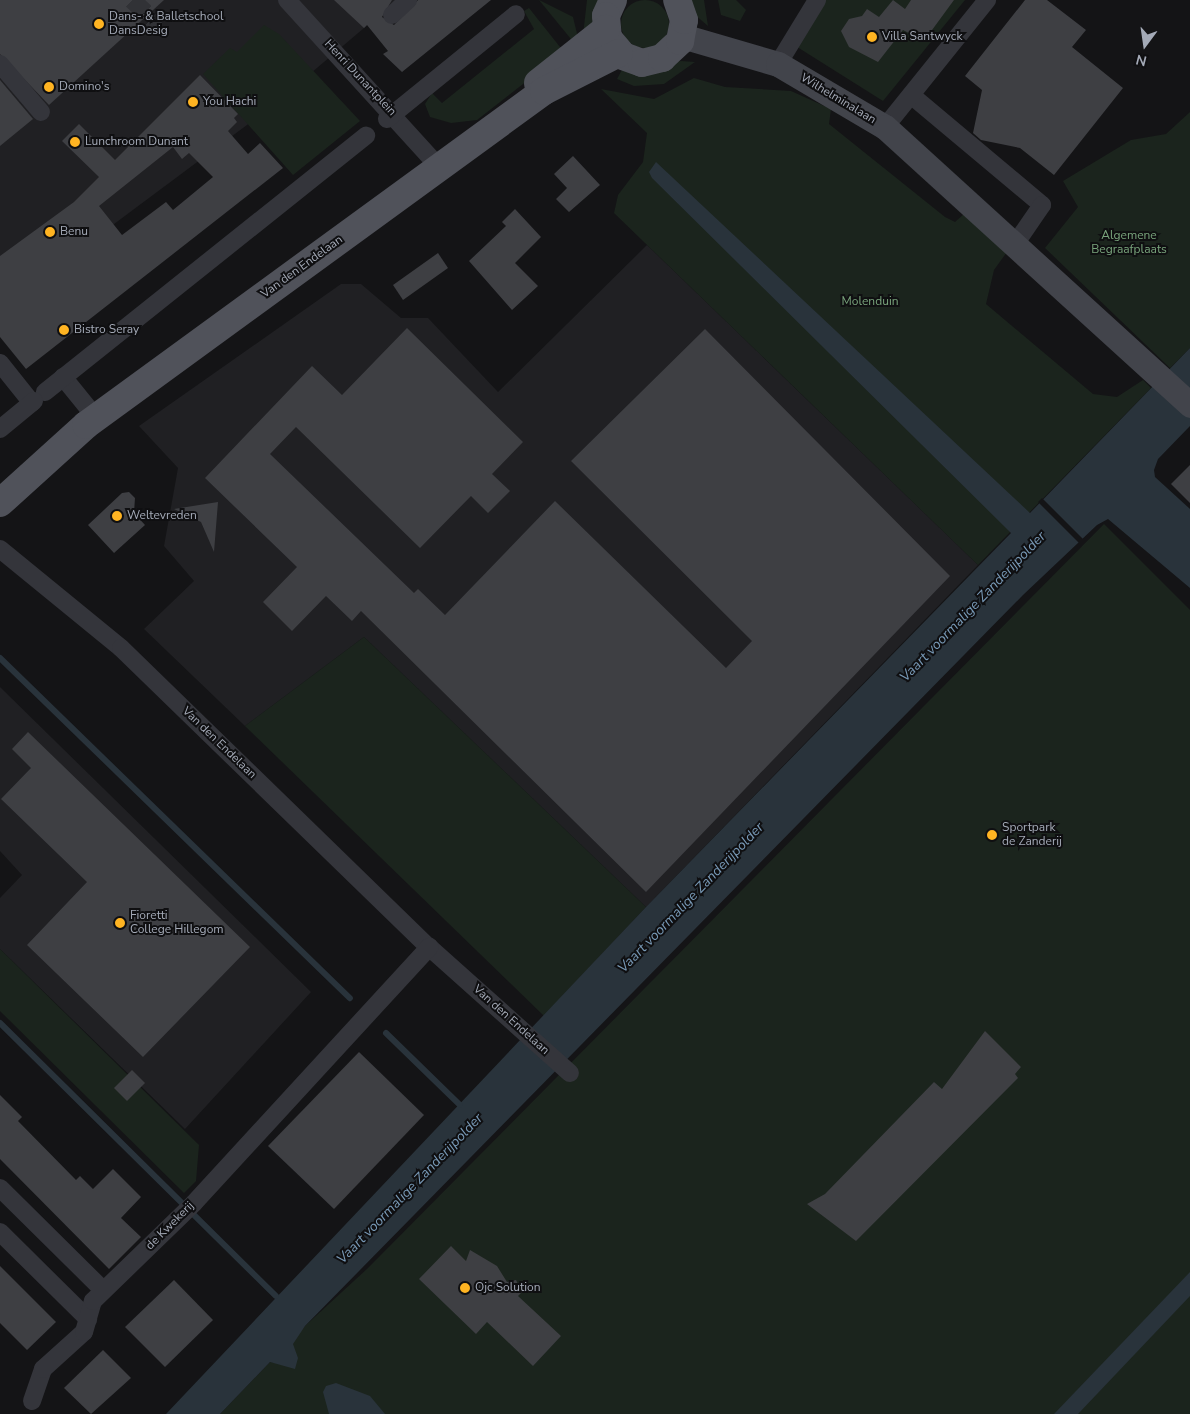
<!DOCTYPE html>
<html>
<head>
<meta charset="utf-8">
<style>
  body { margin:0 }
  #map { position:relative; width:1190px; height:1414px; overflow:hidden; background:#141416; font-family:"Nunito Sans",sans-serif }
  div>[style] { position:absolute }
  .built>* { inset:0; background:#202023 }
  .green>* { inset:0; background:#1b241d }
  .round { border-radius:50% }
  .water>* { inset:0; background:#29333b }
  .pier>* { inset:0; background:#141416 }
  .stream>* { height:6px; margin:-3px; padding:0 3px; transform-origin:3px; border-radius:3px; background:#29333b }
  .building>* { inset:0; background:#3e3f43 }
  .street-tunnel>* { height:18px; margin-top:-9px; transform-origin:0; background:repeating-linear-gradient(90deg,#313236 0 18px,transparent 0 27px) }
  .street>* { height:18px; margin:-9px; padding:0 9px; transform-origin:9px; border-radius:9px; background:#34353b }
  .secondary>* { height:25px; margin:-12.5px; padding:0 12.5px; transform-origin:12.5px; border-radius:12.5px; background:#42444b }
  .primary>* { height:28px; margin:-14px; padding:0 14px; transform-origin:14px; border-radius:14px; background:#50525a }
  .dots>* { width:14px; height:14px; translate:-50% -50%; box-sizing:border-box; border:2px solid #0f0f11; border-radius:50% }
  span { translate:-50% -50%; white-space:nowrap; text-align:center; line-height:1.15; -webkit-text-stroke:4px #0f0f11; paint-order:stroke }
  .poi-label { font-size:12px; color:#a4aab7 }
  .left { translate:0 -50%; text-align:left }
  .street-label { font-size:12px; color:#a4aab7 }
  .park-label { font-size:12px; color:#79a47c }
  .water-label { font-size:14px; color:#7899b6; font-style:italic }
  .north { position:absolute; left:1120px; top:20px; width:50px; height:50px; -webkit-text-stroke:4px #0f0f11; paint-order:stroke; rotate:194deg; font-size:14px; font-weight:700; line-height:20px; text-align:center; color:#a4aab7 }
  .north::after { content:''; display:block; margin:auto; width:18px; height:22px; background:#a4aab7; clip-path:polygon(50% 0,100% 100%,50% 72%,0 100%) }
</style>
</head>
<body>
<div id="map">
  <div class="built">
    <div style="clip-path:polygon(0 0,397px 0,271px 107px,0 309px)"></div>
    <div style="clip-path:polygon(647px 245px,978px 565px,646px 907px,364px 637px,245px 726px,144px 629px,194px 581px,164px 546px,178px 468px,139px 426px,341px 284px,361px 284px,401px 318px,428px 318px,498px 392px)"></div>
    <div style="clip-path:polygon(0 687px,311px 992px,185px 1129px,0 949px,0 898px,22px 875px,0 851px)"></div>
  </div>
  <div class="green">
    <div style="clip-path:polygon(539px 0,573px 17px,579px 42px,575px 44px)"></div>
    <div style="clip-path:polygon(587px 0,599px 0,597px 18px,583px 35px)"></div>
    <div style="clip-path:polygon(690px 0,704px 0,708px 26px,694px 14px)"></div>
    <div style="clip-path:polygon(718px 0,736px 0,746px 10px,740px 21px,721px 15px)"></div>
    <div style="clip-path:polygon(822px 0,965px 0,883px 101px,794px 45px)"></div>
    <div class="round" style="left:621px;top:0;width:48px;height:48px"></div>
    <div style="clip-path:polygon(529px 8px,564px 52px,477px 120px,451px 123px,430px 117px,425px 104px,432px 93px,442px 103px,534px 29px,524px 11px)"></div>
    <div style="clip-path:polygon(264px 25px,279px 34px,360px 121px,293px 175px,203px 74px,230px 48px,237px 52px)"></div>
    <div style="clip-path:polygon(681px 61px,695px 62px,664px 84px,634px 86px,617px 79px,623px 68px)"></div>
    <div style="clip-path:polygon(694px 78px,725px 87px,791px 91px,831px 109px,829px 124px,945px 217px,955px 222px,965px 213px,1007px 252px,994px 270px,986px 304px,1093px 394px,1117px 397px,1143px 380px,1151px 388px,978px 565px,614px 213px,618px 195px,643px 162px,647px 133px,601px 89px,654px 99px)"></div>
    <div style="clip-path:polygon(1190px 112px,1190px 348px,1170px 368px,1045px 248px,1078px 207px,1063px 181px,1131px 140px,1166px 134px)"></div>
    <div style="clip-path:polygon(1104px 524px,1190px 610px,1190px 1414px,220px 1414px,270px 1362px,276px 1363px,305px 1326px,368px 1268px)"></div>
    <div style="clip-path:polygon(364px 637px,646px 907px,544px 1016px,245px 726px)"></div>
    <div style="clip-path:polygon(0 949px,199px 1145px,196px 1181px,184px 1193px,0 1011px)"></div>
  </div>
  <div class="water">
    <div style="clip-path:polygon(656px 162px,1030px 513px,1190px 348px,1190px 426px,1158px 459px,1154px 470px,1155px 477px,1190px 509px,1190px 588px,1108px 519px,1097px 525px,1023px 595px,305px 1326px,293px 1344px,298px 1358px,295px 1369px,270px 1362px,220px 1414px,166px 1414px,646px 907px,1011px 533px,652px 178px,649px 172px)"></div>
    <div style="clip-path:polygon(1190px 1272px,1190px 1296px,1078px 1414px,1054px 1414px)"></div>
    <div style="clip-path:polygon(336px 1383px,370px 1396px,385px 1414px,329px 1414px,323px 1392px,326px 1386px)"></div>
  </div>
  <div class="pier">
    <div style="clip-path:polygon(1042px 498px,1084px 540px,1080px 544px,1038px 502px)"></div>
  </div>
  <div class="stream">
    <div style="left:0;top:658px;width:488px;rotate:44.2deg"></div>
    <div style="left:0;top:1023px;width:388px;rotate:44.7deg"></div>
    <div style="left:386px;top:1033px;width:103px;rotate:44.2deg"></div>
  </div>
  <div class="building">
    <div style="clip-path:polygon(0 0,164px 0,49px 105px,0 54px)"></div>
    <div style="clip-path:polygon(334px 0,392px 0,382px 17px,394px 25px,418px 0,491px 0,402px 72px,383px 54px,388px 51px,367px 25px,364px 28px)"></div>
    <div style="clip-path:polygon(893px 0,905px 9px,911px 0,954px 0,924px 41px,903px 30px,878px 62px,849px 47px,841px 31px,849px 19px,862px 16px,867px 9px,879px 17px)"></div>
    <div style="clip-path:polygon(1025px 0,1047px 0,1086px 30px,1072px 47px,1123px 88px,1054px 175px,1020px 148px,981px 140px,973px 133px,982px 90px,965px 76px)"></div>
    <div style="clip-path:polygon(evenodd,200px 75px,238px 114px,234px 118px,237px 122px,228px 131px,248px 154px,260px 143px,283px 168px,26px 369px,0 337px,0 256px,74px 202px,99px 177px,62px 141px,79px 124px,115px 160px,200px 75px,173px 147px,182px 159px,189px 153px,213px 177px,173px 210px,166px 202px,122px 235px,99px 206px,173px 147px)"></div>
    <div style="clip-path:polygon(0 80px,33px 119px,0 146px)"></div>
    <div style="clip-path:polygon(573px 156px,600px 185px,569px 212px,556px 199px,567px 188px,554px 174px)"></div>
    <div style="clip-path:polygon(515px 209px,541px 237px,515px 263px,538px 286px,512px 310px,469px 261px,506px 226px,502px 222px)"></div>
    <div style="clip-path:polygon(438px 253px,448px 268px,403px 300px,393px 285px)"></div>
    <div style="clip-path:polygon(407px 328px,523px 442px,492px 474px,510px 491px,488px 513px,471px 496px,420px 548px,296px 427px,270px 454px,414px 593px,418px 589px,445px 615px,555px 501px,726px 668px,752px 641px,571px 461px,705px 329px,950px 576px,646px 892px,361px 611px,352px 621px,326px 596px,292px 631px,263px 602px,297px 567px,205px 478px,312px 366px,342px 395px)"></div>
    <div style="clip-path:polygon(1190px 465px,1190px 503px,1171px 484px)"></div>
    <div style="clip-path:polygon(129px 492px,135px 498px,134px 513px,145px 525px,114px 553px,88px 525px,122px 493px)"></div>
    <div style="clip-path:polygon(218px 502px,214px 552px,201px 522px,174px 509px)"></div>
    <div style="clip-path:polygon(28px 732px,250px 947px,143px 1057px,27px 945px,87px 882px,1px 799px,31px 768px,12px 749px)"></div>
    <div style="clip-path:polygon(985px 1031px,1021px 1067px,1015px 1074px,1018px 1078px,856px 1241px,807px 1204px,825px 1194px,934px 1082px,942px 1089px)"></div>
    <div style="clip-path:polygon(359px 1052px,424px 1115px,334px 1209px,268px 1146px)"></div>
    <div style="clip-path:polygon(132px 1070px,145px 1083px,127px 1101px,114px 1088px)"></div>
    <div style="clip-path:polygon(0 1095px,22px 1117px,18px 1121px,76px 1180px,80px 1176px,93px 1189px,113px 1169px,141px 1197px,121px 1218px,141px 1237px,109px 1269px,0 1159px)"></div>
    <div style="clip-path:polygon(451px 1246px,466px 1261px,470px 1250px,497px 1266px,507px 1282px,516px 1280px,522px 1292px,518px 1296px,561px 1336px,533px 1366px,487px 1322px,476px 1334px,419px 1279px)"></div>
    <div style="clip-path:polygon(0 1266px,56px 1322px,27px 1350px,0 1323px)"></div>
    <div style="clip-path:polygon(174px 1280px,213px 1320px,165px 1367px,125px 1327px)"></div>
    <div style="clip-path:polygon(103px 1350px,131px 1378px,91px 1414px,64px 1388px)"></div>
  </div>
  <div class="street-tunnel">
    <div style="left:132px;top:0;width:37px;rotate:43deg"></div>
  </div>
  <div class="street">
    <div style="left:287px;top:0;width:214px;rotate:47.7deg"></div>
    <div style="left:392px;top:15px;width:22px;rotate:-43deg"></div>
    <div style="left:0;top:64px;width:63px;rotate:49.5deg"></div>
    <div style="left:778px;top:64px;width:75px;rotate:-58.6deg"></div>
    <div style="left:911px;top:95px;width:171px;rotate:40deg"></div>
    <div style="left:1042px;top:205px;width:46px;rotate:124.4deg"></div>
    <div style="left:387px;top:119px;width:166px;rotate:-39.1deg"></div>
    <div style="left:885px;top:127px;width:163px;rotate:-51.2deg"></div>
    <div style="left:0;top:363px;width:51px;rotate:51.3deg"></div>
    <div style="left:63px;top:377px;width:38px;rotate:51deg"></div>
    <div style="left:45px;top:392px;width:411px;rotate:-38.6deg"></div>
    <div style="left:0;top:429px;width:44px;rotate:-39.5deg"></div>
    <div style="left:0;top:549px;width:156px;rotate:39.3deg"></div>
    <div style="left:121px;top:648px;width:429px;rotate:44.2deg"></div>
    <div style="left:429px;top:947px;width:189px;rotate:41.8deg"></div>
    <div style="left:0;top:1188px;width:145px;rotate:44.7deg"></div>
    <div style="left:0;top:1232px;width:124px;rotate:44.7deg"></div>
    <div style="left:32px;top:1401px;width:34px;rotate:-71deg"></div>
    <div style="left:43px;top:1369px;width:55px;rotate:-42.1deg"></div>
    <div style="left:84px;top:1332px;width:32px;rotate:-74deg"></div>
    <div style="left:93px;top:1301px;width:141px;rotate:-44.1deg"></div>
    <div style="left:194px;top:1203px;width:348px;rotate:-47.4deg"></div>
  </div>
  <div class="secondary">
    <div style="left:682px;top:36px;width:100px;rotate:16.3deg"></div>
    <div style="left:778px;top:64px;width:124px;rotate:30.5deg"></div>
    <div style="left:885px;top:127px;width:413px;rotate:42.3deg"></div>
  </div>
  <div class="primary">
    <div style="left:613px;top:0;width:17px;rotate:114deg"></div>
    <div style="left:606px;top:16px;width:22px;rotate:85deg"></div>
    <div style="left:608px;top:38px;width:23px;rotate:50deg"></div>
    <div style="left:623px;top:56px;width:20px;rotate:20deg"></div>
    <div style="left:642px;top:63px;width:21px;rotate:-14deg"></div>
    <div style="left:662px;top:58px;width:25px;rotate:-43deg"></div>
    <div style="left:680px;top:41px;width:21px;rotate:-79deg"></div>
    <div style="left:684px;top:20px;width:21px;rotate:-109deg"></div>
    <div style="left:538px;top:83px;width:87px;rotate:-38.5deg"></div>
    <div style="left:0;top:503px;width:116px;rotate:-42.2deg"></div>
    <div style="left:86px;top:425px;width:567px;rotate:-36.1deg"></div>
    <div style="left:544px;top:91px;width:84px;rotate:-26.9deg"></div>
  </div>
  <div class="dots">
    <div style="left:99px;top:24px;background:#ffb422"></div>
    <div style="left:872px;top:37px;background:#ffb422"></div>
    <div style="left:49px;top:87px;background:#ffb422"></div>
    <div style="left:193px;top:102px;background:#ffb422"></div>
    <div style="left:75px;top:142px;background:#ffb422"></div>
    <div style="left:50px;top:232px;background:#ffb422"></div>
    <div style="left:64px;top:330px;background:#ffb422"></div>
    <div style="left:117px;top:516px;background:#ffb422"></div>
    <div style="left:992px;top:835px;background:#ffb422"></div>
    <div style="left:120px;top:923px;background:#ffb422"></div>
    <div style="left:465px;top:1288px;background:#ffb422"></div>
  </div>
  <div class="poi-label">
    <span class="left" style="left:109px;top:24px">Dans- &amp; Balletschool<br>DansDesig</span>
    <span class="left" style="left:882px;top:37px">Villa Santwyck</span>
    <span class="left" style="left:59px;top:87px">Domino's</span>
    <span class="left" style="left:203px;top:102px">You Hachi</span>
    <span class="left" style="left:85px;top:142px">Lunchroom Dunant</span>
    <span class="left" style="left:60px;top:232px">Benu</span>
    <span class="left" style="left:74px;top:330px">Bistro Seray</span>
    <span class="left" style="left:127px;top:516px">Weltevreden</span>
    <span class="left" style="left:1002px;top:835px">Sportpark<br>de Zanderij</span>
    <span class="left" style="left:130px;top:923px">Fioretti<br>College Hillegom</span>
    <span class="left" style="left:475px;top:1288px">Ojc Solution</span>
  </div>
  <div class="street-label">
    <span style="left:360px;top:78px;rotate:47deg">Henri Dunantplein</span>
    <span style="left:838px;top:99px;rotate:31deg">Wilhelminalaan</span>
    <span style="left:302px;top:267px;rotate:-36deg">Van den Endelaan</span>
    <span style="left:219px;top:743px;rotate:44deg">Van den Endelaan</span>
    <span style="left:511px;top:1020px;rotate:42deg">Van den Endelaan</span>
    <span style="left:170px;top:1226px;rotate:-45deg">de Kwekerij</span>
  </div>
  <div class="park-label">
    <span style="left:1129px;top:243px">Algemene<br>Begraafplaats</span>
    <span style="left:870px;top:302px">Molenduin</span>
  </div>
  <div class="water-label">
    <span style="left:973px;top:607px;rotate:-46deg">Vaart voormalige Zanderijpolder</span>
    <span style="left:691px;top:898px;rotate:-46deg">Vaart voormalige Zanderijpolder</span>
    <span style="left:410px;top:1189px;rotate:-46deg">Vaart voormalige Zanderijpolder</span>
  </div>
  <div class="north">N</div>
</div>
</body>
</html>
